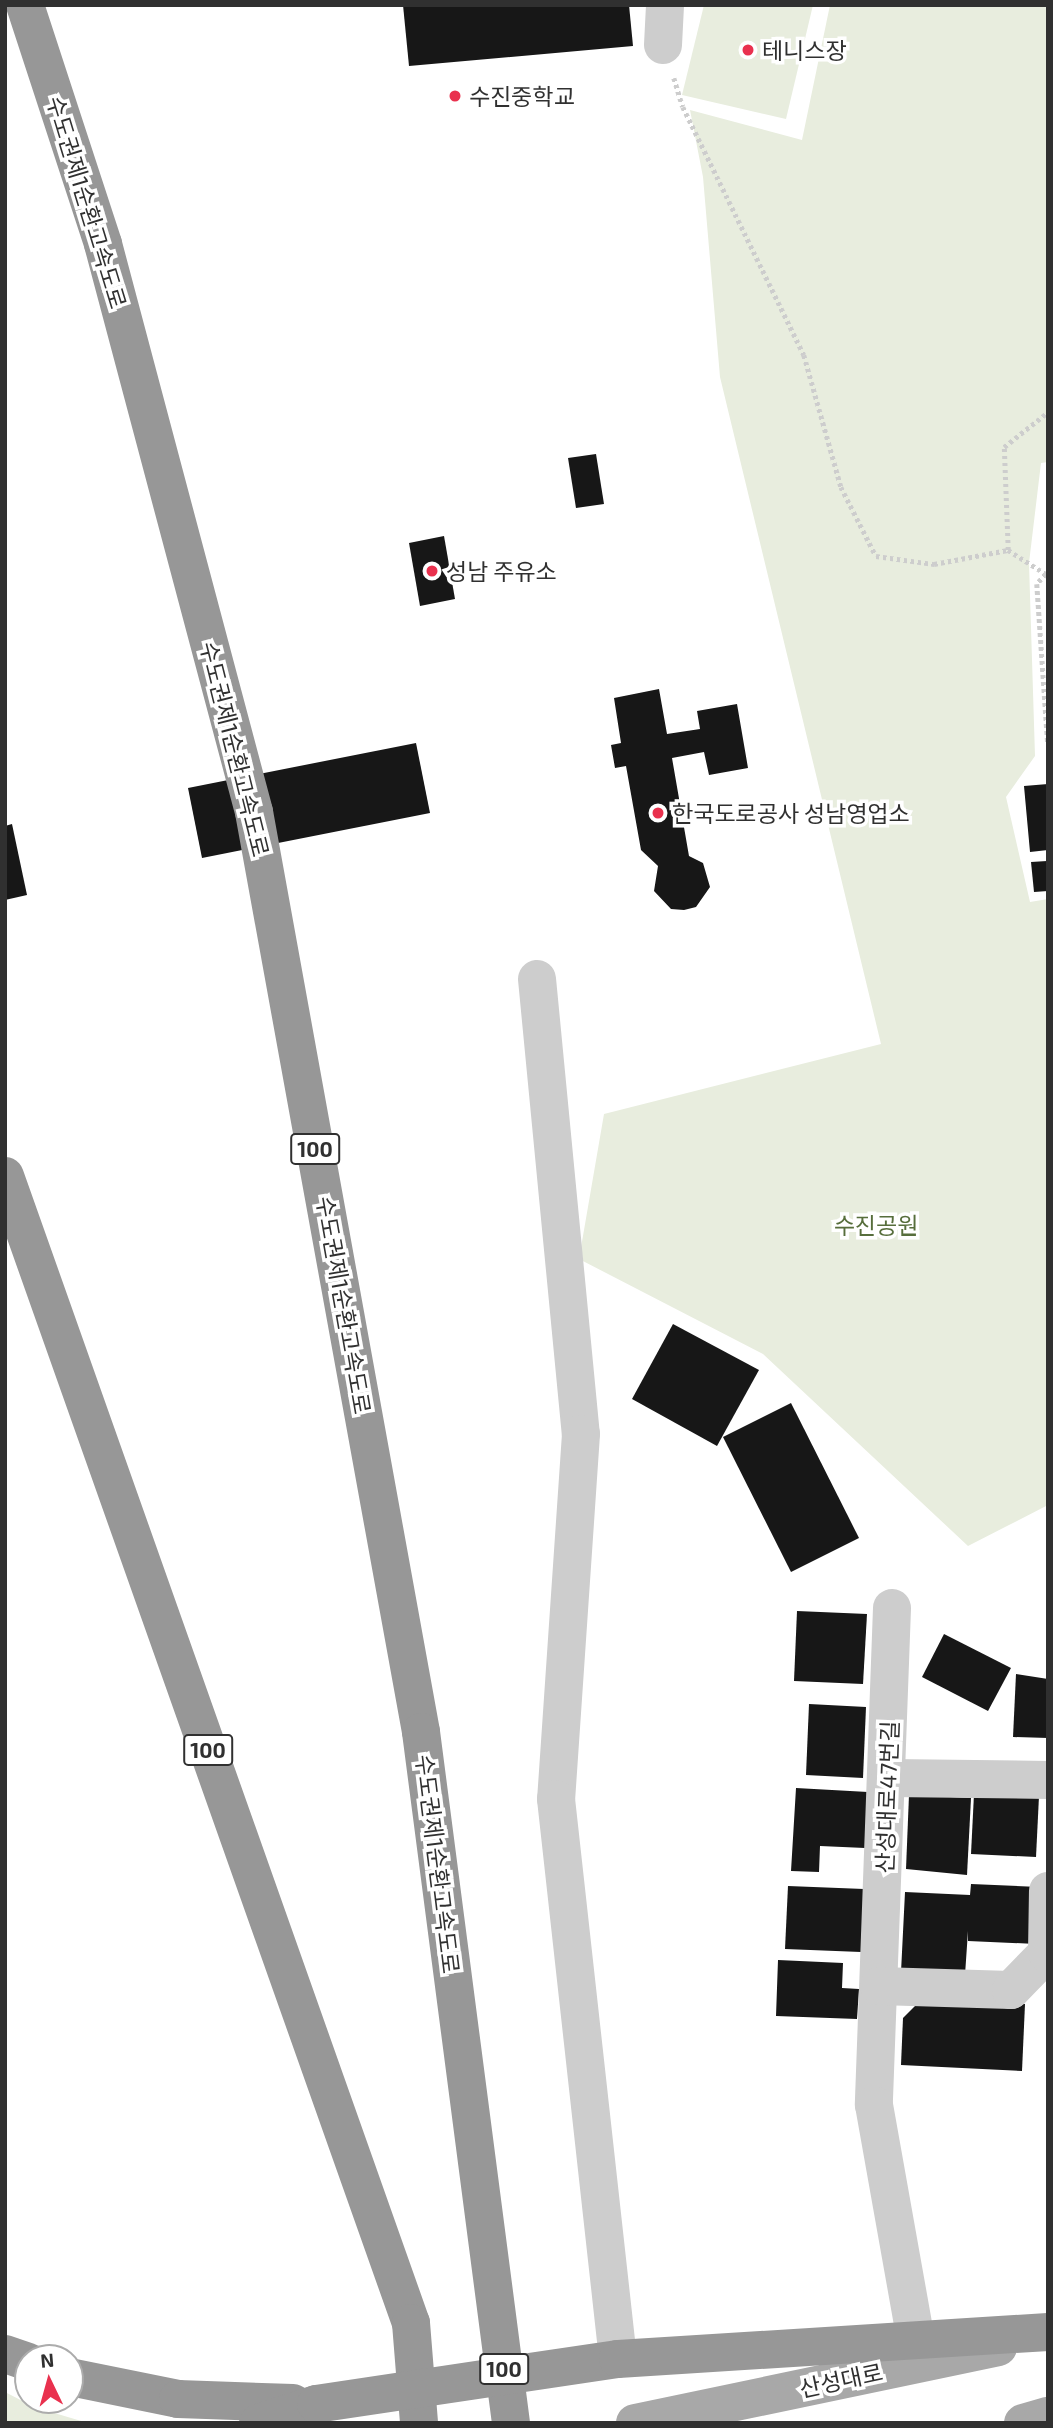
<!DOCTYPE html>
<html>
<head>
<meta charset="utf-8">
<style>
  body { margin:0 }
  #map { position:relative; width:1053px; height:2428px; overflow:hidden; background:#fff; font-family:"Exo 2","Noto Sans KR",sans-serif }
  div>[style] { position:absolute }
  .green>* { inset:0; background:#e8edde }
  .building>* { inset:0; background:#171717 }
  .path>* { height:4.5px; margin-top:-2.25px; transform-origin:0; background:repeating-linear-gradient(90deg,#cdcdcd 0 3.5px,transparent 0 7px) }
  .minor>* { height:38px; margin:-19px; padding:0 19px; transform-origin:19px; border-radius:19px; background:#cdcdcd }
  .major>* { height:38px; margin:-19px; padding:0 19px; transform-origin:19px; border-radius:19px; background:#a8a8a8 }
  .highway>* { height:38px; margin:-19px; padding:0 19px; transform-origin:19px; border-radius:19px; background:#979797 }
  .dots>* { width:19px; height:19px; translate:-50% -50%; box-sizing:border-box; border:4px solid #fff; border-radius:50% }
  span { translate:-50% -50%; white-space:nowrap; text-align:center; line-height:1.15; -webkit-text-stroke:7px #fff; paint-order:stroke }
  .shield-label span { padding:2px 5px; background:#fff; border:2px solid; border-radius:5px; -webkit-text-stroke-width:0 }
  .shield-label { font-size:21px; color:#303030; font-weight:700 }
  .poi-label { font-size:23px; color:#303030 }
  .left { translate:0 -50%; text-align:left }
  .street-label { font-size:23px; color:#303030 }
  .park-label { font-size:23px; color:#576e3c }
  .frame { position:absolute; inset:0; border:7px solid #303030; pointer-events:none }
  .north { position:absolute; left:14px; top:2344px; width:70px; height:70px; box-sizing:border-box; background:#fff; border:2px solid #acacac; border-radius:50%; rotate:355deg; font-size:19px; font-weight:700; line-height:28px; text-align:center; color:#303030 }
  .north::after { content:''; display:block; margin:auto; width:24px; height:32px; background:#e9314e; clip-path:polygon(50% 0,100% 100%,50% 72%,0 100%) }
</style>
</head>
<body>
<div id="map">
  <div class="green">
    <div style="clip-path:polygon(704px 5px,813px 5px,786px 119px,682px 95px)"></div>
    <div style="clip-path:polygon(830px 5px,1048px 5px,1048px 462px,1041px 463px,1029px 563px,1035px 756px,1006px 797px,1030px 902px,1048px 899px,1048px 1505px,968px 1546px,763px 1354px,579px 1259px,604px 1114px,881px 1044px,720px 377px,703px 177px,690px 110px,802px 140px)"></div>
    <div style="clip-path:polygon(5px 2392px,34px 2407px,88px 2423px,5px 2423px)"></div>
  </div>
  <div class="building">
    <div style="clip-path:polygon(403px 5px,629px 5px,633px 46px,409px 66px)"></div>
    <div style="clip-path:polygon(596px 454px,604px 504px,576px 508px,568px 458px)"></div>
    <div style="clip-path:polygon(444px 536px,455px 599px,420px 606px,409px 543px)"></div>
    <div style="clip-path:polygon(659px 689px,667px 734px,700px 729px,697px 711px,737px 704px,748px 768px,709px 775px,704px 752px,672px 758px,689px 856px,703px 863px,710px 887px,696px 907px,684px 910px,671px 909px,654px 891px,658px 866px,641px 850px,626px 766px,615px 768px,611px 745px,621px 743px,614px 698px)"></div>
    <div style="clip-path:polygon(416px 743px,430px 813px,202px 858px,188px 788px)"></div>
    <div style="clip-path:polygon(1048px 784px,1048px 850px,1030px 852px,1024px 786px)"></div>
    <div style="clip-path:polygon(12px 824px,27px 895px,5px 900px,5px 826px)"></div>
    <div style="clip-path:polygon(1047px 861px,1048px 891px,1034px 892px,1031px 862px)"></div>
    <div style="clip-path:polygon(673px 1324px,759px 1370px,717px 1446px,632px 1399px)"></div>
    <div style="clip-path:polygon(791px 1403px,859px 1538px,791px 1572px,723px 1437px)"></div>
    <div style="clip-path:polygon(797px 1611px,867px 1614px,863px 1684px,794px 1681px)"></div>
    <div style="clip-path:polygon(944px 1634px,1011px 1668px,988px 1711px,922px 1677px)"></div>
    <div style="clip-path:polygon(1016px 1674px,1048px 1679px,1048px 1738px,1013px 1737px)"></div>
    <div style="clip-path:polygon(809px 1704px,866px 1707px,863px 1778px,806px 1775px)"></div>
    <div style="clip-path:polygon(796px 1788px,868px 1792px,865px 1848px,820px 1846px,819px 1872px,791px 1871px)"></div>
    <div style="clip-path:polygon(974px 1794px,1039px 1796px,1036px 1857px,971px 1854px)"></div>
    <div style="clip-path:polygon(909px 1795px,971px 1798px,967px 1875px,906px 1869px)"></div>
    <div style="clip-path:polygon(971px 1884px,1039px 1887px,1036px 1944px,968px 1941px,968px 1931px,965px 1975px,901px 1972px,905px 1892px,970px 1895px)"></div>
    <div style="clip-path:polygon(788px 1886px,864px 1889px,861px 1952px,785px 1949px)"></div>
    <div style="clip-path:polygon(778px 1960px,843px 1963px,842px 1988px,859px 1989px,857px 2019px,776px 2016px)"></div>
    <div style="clip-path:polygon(922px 1999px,1025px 2004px,1022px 2071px,901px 2065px,903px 2018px)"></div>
  </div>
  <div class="path">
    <div style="left:674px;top:78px;width:30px;rotate:73deg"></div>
    <div style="left:683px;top:107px;width:276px;rotate:64deg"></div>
    <div style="left:804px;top:355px;width:137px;rotate:74.3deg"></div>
    <div style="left:841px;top:487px;width:77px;rotate:63.1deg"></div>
    <div style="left:876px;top:556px;width:59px;rotate:7.9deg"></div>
    <div style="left:934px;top:564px;width:75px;rotate:-10.7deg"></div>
    <div style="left:1008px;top:550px;width:45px;rotate:32.3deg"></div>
    <div style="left:1008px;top:550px;width:103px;rotate:-92.2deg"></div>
    <div style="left:1004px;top:447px;width:56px;rotate:-38.5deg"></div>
    <div style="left:1046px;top:574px;width:13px;rotate:132deg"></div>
    <div style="left:1037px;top:584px;width:161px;rotate:86.1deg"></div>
  </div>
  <div class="minor">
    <div style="left:663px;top:45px;width:40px;rotate:-87.1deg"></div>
    <div style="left:537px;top:979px;width:457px;rotate:84.5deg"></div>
    <div style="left:581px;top:1434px;width:366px;rotate:93.9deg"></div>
    <div style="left:556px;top:1799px;width:563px;rotate:83.68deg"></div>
    <div style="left:892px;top:1608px;width:497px;rotate:92.1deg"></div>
    <div style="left:874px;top:2105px;width:239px;rotate:79.9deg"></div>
    <div style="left:890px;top:1778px;width:158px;rotate:0.7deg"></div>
    <div style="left:879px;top:1986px;width:132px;rotate:1.7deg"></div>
    <div style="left:1011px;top:1990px;width:52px;rotate:-45.8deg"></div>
    <div style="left:1047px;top:1953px;width:62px;rotate:-89.1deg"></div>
  </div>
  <div class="major">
    <div style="left:635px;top:2423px;width:371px;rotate:-11.8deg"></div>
    <div style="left:1023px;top:2423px;width:26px;rotate:-16deg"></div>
  </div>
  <div class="highway">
    <div style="left:25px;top:5px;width:251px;rotate:71.9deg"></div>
    <div style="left:103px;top:244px;width:588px;rotate:75.11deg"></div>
    <div style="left:254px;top:812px;width:935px;rotate:79.71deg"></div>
    <div style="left:421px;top:1732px;width:697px;rotate:82.58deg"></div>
    <div style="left:5px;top:1176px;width:1217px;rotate:70.51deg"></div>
    <div style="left:411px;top:2323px;width:100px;rotate:85.4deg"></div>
    <div style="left:5px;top:2354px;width:24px;rotate:19deg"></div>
    <div style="left:70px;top:2377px;width:110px;rotate:11.5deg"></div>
    <div style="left:178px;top:2399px;width:115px;rotate:2deg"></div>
    <div style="left:258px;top:2423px;width:61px;rotate:-18.1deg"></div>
    <div style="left:316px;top:2404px;width:305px;rotate:-8.5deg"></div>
    <div style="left:618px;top:2359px;width:431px;rotate:-3.6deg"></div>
  </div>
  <div class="dots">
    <div style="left:748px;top:50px;background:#e9314e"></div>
    <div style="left:455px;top:96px;background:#e9314e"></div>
    <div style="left:432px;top:571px;background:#e9314e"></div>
    <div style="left:658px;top:813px;background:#e9314e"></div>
  </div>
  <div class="shield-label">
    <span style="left:315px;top:1149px">100</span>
    <span style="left:208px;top:1750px">100</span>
    <span style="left:504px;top:2369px">100</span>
  </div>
  <div class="poi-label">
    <span class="left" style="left:762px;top:50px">테니스장</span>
    <span class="left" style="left:469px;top:96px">수진중학교</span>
    <span class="left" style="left:446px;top:571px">성남 주유소</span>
    <span class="left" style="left:672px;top:813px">한국도로공사 성남영업소</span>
  </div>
  <div class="street-label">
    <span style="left:87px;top:202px;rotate:73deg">수도권제1순환고속도로</span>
    <span style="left:235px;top:749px;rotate:76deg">수도권제1순환고속도로</span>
    <span style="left:344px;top:1305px;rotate:80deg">수도권제1순환고속도로</span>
    <span style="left:887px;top:1797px;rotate:-88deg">산성대로47번길</span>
    <span style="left:438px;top:1864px;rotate:83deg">수도권제1순환고속도로</span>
    <span style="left:841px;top:2380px;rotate:-12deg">산성대로</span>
  </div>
  <div class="park-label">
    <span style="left:876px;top:1225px">수진공원</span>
  </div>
  <div class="frame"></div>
  <div class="north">N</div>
</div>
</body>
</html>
